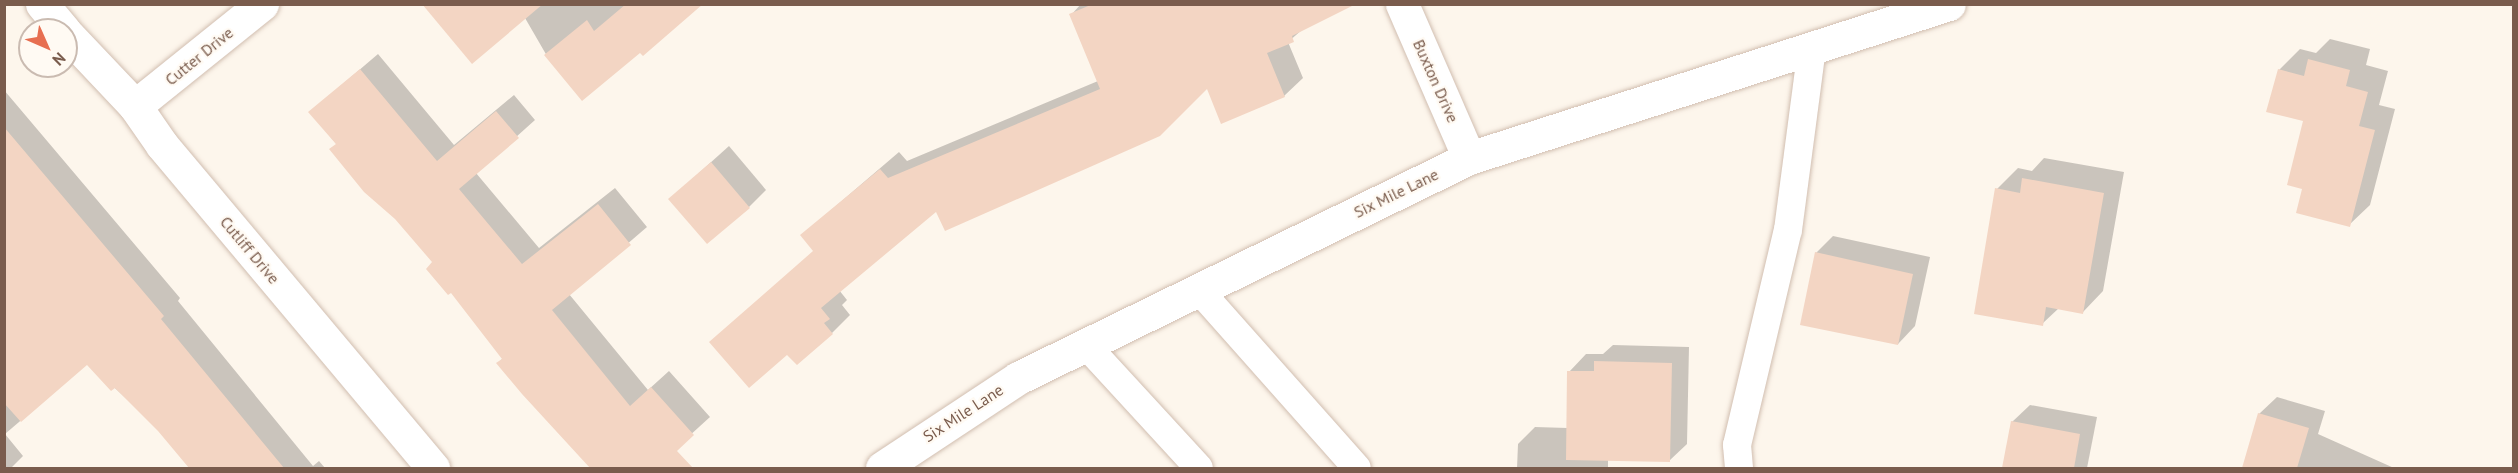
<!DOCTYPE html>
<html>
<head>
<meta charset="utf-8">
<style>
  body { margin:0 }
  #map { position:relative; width:2518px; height:473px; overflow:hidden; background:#fdf6ec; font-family:"PT Sans",sans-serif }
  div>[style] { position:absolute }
  .shadow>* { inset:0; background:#0003 }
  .building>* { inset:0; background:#f3d5c3 }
  .roads { filter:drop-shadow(0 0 2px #d1beb0) drop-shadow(0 0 2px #d1beb0) }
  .lane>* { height:28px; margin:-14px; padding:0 14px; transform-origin:14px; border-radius:14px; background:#fff }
  .street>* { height:33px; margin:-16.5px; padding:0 16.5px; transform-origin:16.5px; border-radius:16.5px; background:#fff }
  .secondary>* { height:33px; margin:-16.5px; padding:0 16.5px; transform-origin:16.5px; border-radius:16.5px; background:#fff }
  span { translate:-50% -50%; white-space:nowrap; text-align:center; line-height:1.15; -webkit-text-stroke:4.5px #fffaf3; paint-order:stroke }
  .street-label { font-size:16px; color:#7a5c4d }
  .frame { position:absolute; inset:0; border:6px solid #7a5c4d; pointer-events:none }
  .north { position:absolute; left:18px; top:18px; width:60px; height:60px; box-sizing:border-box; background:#fffaf3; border:2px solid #cabbb1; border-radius:50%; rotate:135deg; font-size:16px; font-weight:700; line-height:24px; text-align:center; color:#7a5c4d }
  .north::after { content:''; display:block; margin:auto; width:21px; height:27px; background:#e76f51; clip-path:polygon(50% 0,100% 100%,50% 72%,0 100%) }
</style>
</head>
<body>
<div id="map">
  <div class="shadow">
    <div style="clip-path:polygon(436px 4px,698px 4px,640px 51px,547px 56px,525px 18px)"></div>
    <div style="clip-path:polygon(1081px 4px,1318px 4px,1311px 22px,1288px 42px,1303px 78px,1284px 96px,1207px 86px,937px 209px,839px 290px,847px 300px,842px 305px,850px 315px,832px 333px,788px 353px,814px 250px,802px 235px,899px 152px,907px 161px,1098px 81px,1071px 15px)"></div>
    <div style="clip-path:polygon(2330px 39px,2370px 49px,2366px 65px,2388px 71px,2379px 105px,2395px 109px,2370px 205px,2349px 225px,2304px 188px,2305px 120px,2279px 70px,2300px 49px,2316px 53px)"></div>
    <div style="clip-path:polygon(378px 54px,454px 145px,514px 95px,535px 120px,476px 173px,539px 248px,615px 188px,647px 227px,569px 294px,648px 390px,669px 371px,710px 417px,654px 468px,593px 468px,498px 363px,503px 358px,434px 263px,310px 112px)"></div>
    <div style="clip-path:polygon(4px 90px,180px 298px,178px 301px,313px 466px,319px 461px,325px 468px,192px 468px,160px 430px,88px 363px,5px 434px,23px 456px,11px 468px,4px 468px)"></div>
    <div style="clip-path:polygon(729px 146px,766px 190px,749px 207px,670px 199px)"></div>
    <div style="clip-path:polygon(2044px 158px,2124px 172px,2103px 291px,2083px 312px,2059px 308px,2042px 324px,1997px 189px,2018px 168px,2032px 171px)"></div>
    <div style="clip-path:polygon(1833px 236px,1930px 257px,1915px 326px,1898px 344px,1816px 253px)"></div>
    <div style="clip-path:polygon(1613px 345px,1689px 347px,1687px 444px,1669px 461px,1608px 459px,1608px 468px,1517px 468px,1518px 444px,1535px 427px,1568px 428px,1569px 372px,1586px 354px,1603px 354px)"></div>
    <div style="clip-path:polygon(2277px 397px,2325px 411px,2318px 434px,2394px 468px,2243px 468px,2259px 414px)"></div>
    <div style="clip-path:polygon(2030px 405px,2097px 417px,2087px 468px,2004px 468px,2012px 422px)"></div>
  </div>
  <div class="building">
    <div style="clip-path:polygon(422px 4px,543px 4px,472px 64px)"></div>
    <div style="clip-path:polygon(626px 4px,703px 4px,643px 56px,640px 53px,582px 101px,544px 55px,587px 20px,594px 31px)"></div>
    <div style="clip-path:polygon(1093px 4px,1356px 4px,1292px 36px,1294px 42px,1267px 53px,1285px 97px,1221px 124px,1207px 89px,1160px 136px,945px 231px,936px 212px,821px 308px,830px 319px,824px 323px,833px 334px,797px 365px,787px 355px,749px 388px,709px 342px,813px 251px,800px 235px,880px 169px,888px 178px,1100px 89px,1069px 14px)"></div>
    <div style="clip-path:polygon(2308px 59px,2350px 70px,2346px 86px,2368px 92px,2359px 126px,2375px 130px,2350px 227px,2296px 213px,2302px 189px,2287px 185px,2303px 121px,2266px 112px,2278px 69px,2304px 76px)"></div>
    <div style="clip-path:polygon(360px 69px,437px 161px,496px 111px,519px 138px,459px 189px,522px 264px,598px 204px,631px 245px,552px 310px,630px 406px,651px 387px,694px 435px,677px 451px,693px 468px,590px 468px,522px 394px,496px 363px,502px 359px,451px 293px,448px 295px,426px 269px,432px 262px,395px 219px,364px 192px,329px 149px,336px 144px,308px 112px)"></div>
    <div style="clip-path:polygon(4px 127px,164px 316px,161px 319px,284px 468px,189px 468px,158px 431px,115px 388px,111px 391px,87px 365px,21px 422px,4px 403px)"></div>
    <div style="clip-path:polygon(711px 162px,750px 208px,707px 244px,668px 199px)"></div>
    <div style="clip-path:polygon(2022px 178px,2104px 193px,2083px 314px,2046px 307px,2043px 326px,1974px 314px,1995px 188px,2020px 193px)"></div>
    <div style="clip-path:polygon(1815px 252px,1913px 274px,1898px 345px,1800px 325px)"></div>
    <div style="clip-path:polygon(1594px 361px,1672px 363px,1670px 462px,1566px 460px,1567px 371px,1594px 371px)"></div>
    <div style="clip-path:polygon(2258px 413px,2309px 428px,2297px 468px,2242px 468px)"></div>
    <div style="clip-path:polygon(2011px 421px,2080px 434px,2074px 468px,2002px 468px)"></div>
  </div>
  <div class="roads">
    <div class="lane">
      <div style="left:1198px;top:289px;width:239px;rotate:48.4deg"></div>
      <div style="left:1085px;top:344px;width:168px;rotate:47.4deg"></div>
      <div style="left:1739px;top:468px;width:23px;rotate:-95deg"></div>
      <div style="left:1737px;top:445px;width:221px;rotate:-76.7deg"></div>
      <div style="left:1788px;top:230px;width:184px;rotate:-82.5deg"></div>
    </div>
    <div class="street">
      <div style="left:42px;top:4px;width:34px;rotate:50deg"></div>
      <div style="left:1402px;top:4px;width:168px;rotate:66.5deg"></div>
      <div style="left:66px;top:33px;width:100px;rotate:46.6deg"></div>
      <div style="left:135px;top:106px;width:47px;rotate:55.3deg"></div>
      <div style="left:162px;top:145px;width:422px;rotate:50deg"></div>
      <div style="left:135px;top:106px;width:163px;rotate:-38.8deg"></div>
    </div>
    <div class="secondary">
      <div style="left:882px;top:468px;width:163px;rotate:-33.5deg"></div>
      <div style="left:1018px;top:378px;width:502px;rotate:-26deg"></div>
      <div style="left:1469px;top:158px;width:504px;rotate:-17.79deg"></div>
    </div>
  </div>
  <div class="street-label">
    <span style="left:199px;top:56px;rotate:-39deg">Cutter Drive</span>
    <span style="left:1436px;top:81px;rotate:66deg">Buxton Drive</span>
    <span style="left:1396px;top:193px;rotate:-26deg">Six Mile Lane</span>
    <span style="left:250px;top:250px;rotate:50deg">Cutliff Drive</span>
    <span style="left:963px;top:413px;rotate:-33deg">Six Mile Lane</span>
  </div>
  <div class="frame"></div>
  <div class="north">N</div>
</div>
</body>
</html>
